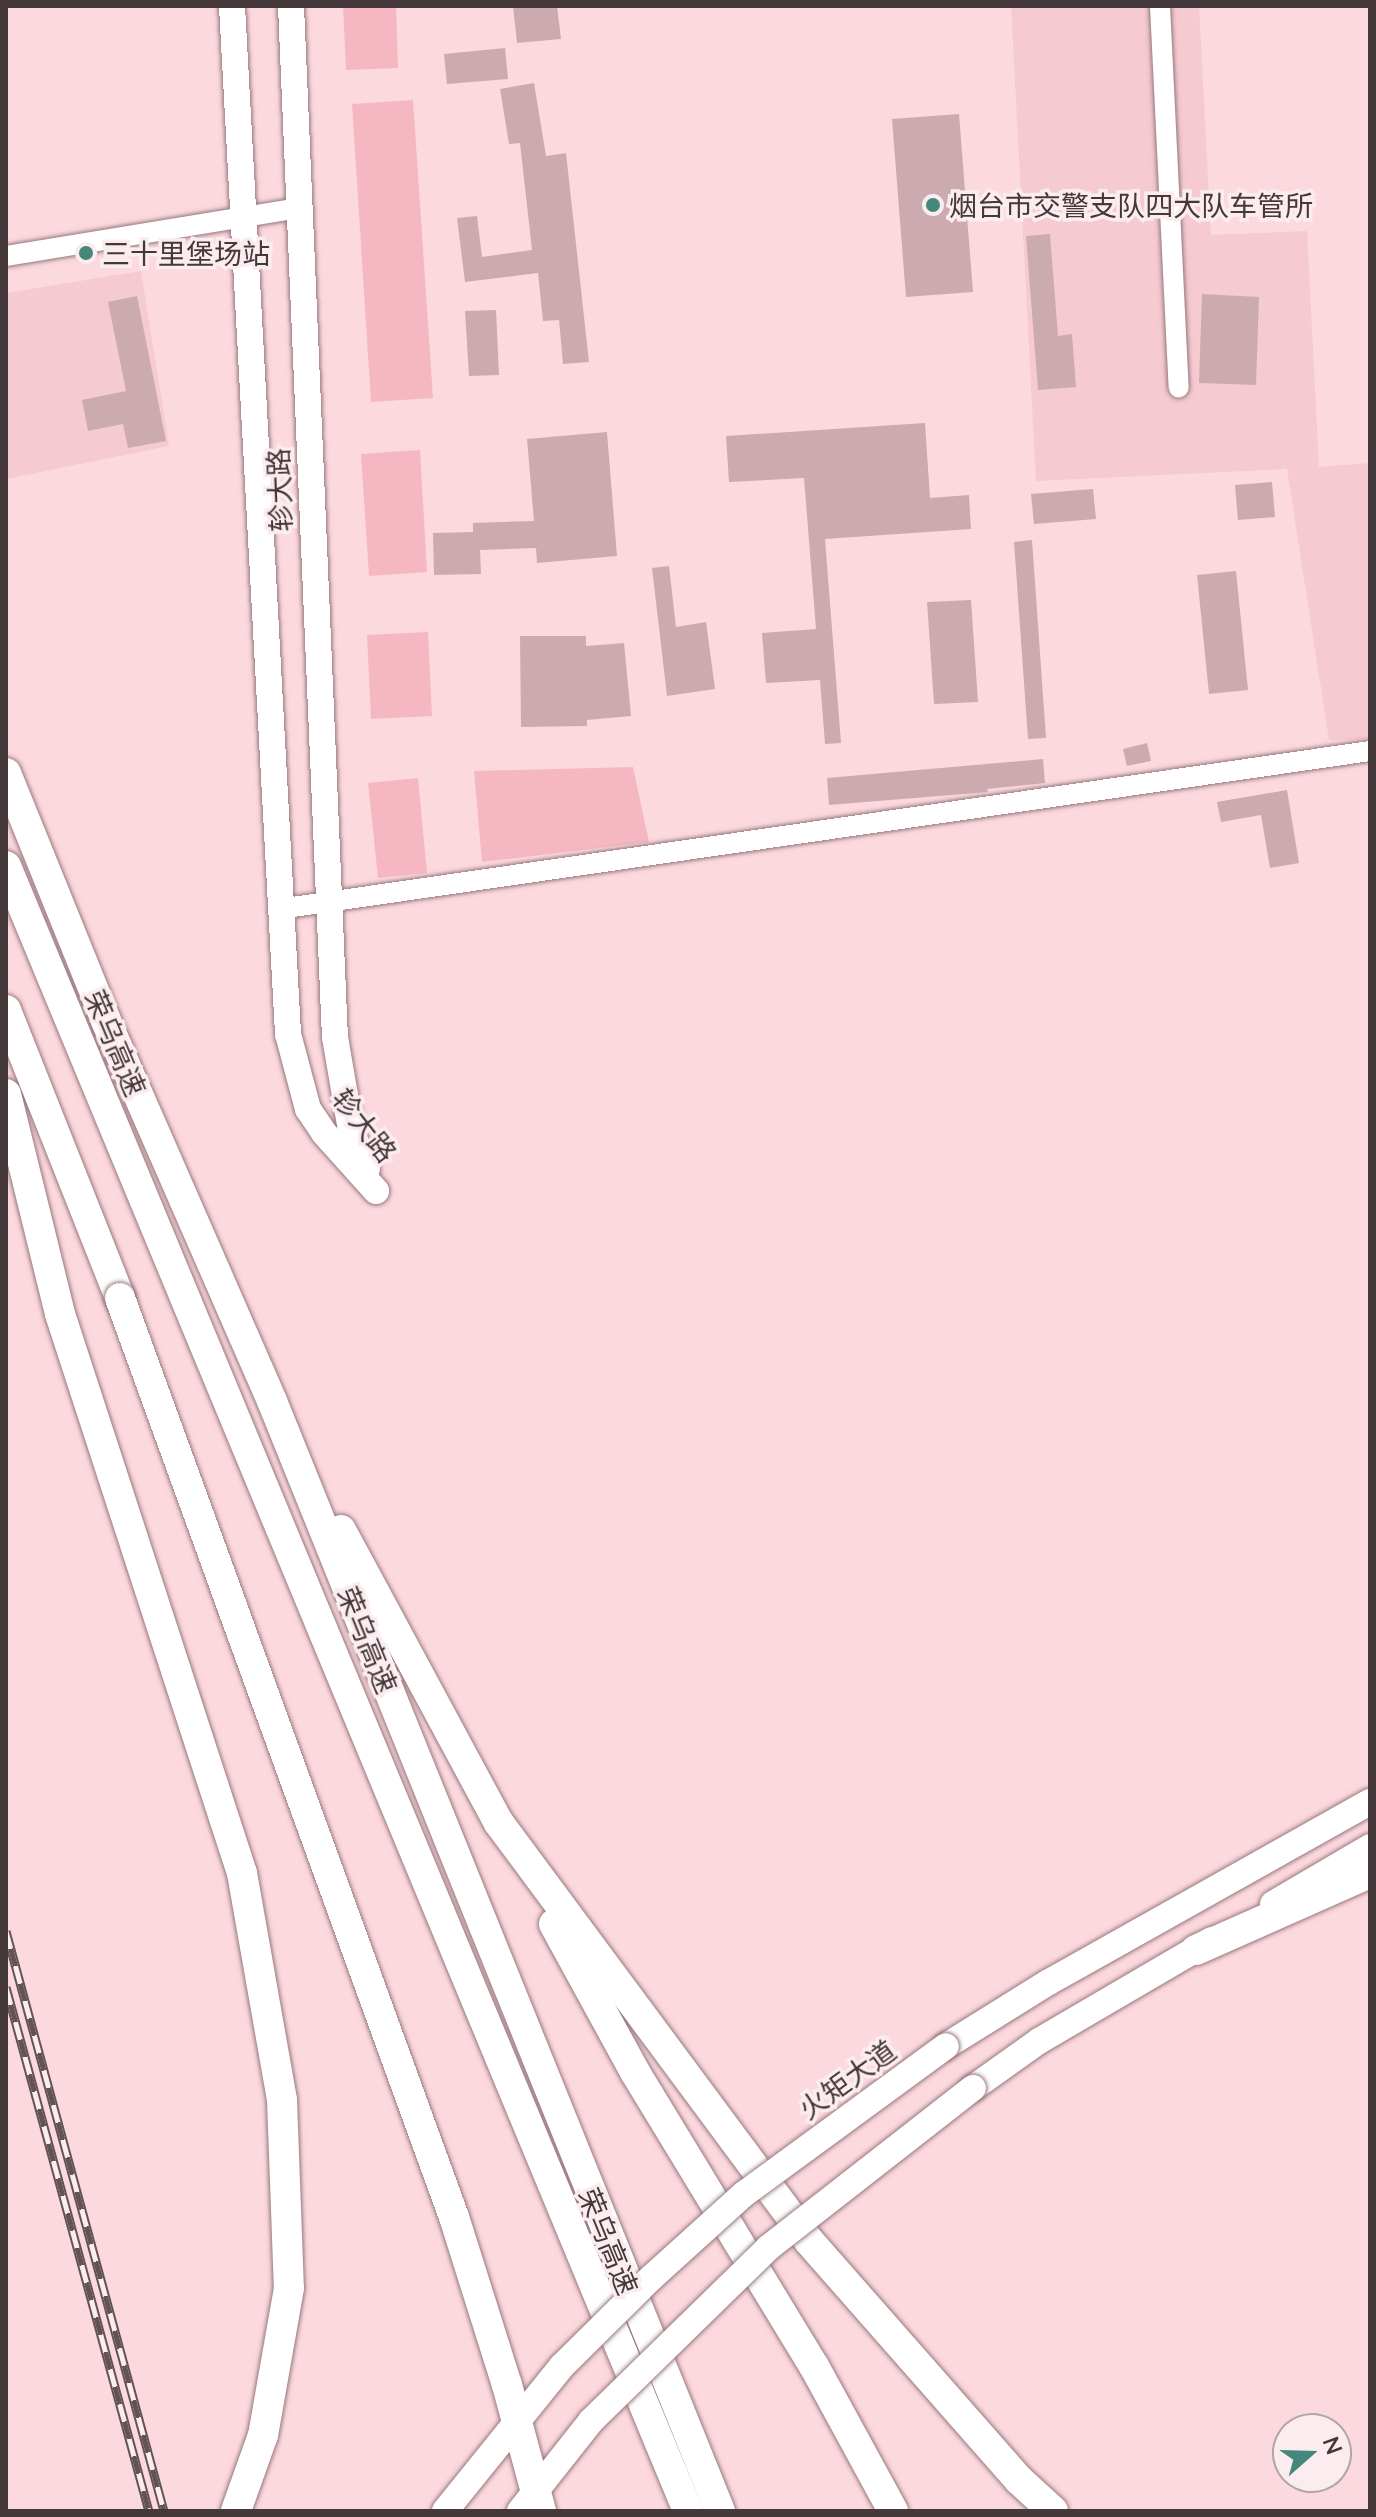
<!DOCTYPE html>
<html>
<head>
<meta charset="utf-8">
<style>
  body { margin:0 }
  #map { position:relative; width:1376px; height:2517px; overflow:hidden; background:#fcd9de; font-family:Lato,"Noto Sans SC",sans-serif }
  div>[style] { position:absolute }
  .built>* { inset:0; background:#f5cad0 }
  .green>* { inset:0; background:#f5b8c2 }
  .building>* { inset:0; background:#ccabb0 }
  .roads { filter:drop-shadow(0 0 2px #97787d) drop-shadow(0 0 2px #97787d) }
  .minor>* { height:20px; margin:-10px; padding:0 10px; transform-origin:10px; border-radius:10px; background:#fff }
  .major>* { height:26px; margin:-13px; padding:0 13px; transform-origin:13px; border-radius:13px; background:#fff }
  .highway>* { height:30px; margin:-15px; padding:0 15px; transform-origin:15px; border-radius:15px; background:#fff }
  .rail>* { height:9px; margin-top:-4.5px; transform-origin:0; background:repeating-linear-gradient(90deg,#fbedef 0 18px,#635355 0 36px); box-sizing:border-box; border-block:2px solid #635355 }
  .bridges { filter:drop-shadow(0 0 2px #97787d) drop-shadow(0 0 2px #97787d) }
  .major-bridge>* { height:26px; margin:-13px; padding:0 13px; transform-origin:13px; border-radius:13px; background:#fff }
  .highway-bridge>* { height:30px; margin:-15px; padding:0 15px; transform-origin:15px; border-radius:15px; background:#fff }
  .dots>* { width:22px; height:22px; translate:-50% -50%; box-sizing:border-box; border:4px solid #fbedef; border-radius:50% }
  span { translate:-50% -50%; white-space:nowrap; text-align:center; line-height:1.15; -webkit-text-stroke:7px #fbedef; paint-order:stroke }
  .poi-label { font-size:28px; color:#45383a }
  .left { translate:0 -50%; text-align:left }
  .street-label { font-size:28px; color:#45383a }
  .frame { position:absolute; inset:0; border:8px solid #45383a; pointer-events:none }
  .north { position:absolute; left:1272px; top:2413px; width:80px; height:80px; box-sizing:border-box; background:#fbedef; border:2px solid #b2a5a7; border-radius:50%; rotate:70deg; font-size:22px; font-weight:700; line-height:32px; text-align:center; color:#45383a }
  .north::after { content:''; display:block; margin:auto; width:28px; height:36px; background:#44887b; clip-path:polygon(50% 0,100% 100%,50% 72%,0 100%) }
</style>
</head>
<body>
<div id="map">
  <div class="built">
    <div style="clip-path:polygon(1011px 6px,1199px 6px,1211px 235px,1307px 231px,1319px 467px,1370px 463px,1370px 739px,1329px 740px,1287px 469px,1036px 481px)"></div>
    <div style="clip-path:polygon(141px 271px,169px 446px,6px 479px,6px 293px)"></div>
  </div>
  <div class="green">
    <div style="clip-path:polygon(343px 6px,396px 6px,398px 68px,346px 70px)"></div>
    <div style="clip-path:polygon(413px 100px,433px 398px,371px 402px,352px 104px)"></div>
    <div style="clip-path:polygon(420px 450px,427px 572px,369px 576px,361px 454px)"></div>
    <div style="clip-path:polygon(428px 632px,432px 716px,371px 719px,367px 635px)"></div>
    <div style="clip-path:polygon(633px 767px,649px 842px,482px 862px,474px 771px)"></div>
    <div style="clip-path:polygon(418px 778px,427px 873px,378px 878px,368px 783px)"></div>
  </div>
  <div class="building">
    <div style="clip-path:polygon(513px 6px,557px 6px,561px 39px,517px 43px)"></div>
    <div style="clip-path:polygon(505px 48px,508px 79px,447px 84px,444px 54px)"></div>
    <div style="clip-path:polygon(534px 83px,546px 156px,566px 153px,589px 362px,563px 364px,559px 320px,543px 321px,538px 273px,465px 282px,457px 218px,477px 216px,482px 257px,532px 250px,520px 143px,509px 144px,500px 89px)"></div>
    <div style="clip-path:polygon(959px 114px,973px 292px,906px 297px,892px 119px)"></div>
    <div style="clip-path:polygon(1050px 234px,1058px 336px,1072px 334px,1076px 387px,1038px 390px,1026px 236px)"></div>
    <div style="clip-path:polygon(1202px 294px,1259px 297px,1256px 385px,1199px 383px)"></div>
    <div style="clip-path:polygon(137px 296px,166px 441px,128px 448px,123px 424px,88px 431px,82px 400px,126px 391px,108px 302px)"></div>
    <div style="clip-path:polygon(496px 310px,499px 375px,469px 376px,465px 311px)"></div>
    <div style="clip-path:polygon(925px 423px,930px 498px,969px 495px,971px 529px,825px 539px,841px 743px,825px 744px,820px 680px,766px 683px,762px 633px,816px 629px,804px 478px,729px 482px,726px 436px)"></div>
    <div style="clip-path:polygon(607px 432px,617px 556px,537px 563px,536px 548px,480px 550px,481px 574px,434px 575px,433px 533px,473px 532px,473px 523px,534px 521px,527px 439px)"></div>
    <div style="clip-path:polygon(1272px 482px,1275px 517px,1238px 520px,1235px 485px)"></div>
    <div style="clip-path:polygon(1093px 489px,1096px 519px,1034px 524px,1031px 494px)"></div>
    <div style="clip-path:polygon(1032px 540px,1046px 738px,1028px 739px,1014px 542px)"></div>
    <div style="clip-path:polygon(669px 566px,676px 627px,706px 622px,715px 689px,667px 696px,652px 568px)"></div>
    <div style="clip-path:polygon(1236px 571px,1248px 690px,1209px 694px,1197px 575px)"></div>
    <div style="clip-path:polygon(971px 600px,978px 702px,934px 704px,927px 602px)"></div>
    <div style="clip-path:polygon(520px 636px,586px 636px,586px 646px,624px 643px,631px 716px,587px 720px,587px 726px,521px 727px)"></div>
    <div style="clip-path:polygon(1147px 743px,1151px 761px,1127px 766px,1123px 749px)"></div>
    <div style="clip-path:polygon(1043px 759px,1045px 783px,987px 789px,988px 792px,829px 805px,827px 778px)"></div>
    <div style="clip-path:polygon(1287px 790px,1299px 863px,1270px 868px,1261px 815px,1221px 822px,1217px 802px)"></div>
  </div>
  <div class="roads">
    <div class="minor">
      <div style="left:1160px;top:6px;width:382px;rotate:87.2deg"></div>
      <div style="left:6px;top:256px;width:297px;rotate:-9.3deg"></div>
      <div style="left:279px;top:909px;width:1102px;rotate:-8.24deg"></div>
    </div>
    <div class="major">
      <div style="left:232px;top:6px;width:1030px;rotate:86.88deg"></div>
      <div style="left:288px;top:1034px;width:78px;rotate:75.1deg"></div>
      <div style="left:308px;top:1109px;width:29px;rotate:56deg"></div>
      <div style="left:324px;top:1133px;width:78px;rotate:48.1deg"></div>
      <div style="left:291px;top:6px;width:1032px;rotate:87.56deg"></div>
      <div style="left:335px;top:1037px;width:95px;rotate:80.3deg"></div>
      <div style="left:351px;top:1131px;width:41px;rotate:67.2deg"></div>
      <div style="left:1273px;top:1904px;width:113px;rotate:-30.4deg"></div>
      <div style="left:946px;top:2046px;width:121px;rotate:-31.9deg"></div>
      <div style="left:1049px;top:1982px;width:368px;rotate:-29.3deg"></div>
      <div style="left:973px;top:2088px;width:81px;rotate:-35.5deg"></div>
      <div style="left:1039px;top:2041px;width:200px;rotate:-30.3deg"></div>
    </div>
    <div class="highway">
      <div style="left:6px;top:773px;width:267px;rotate:68deg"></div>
      <div style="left:106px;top:1021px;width:415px;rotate:66.4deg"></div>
      <div style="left:272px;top:1401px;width:1197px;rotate:68.02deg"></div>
      <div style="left:6px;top:866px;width:1781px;rotate:67.48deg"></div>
      <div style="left:6px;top:1010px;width:310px;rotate:68.4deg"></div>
      <div style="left:6px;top:1094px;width:227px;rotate:76.2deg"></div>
      <div style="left:60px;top:1314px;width:588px;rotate:71.97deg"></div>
      <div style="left:242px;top:1873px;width:230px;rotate:80deg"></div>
      <div style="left:282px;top:2100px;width:188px;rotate:87.9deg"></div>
      <div style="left:289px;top:2288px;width:149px;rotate:100deg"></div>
      <div style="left:263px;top:2435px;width:81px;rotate:109.6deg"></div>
      <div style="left:341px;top:1530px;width:333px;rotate:61.7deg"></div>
      <div style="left:499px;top:1823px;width:520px;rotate:53.44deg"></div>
      <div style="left:809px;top:2241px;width:318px;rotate:48.7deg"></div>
      <div style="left:1019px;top:2480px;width:46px;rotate:42.4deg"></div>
      <div style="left:554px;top:1924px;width:169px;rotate:61.3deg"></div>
      <div style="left:635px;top:2072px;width:344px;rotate:58.7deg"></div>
      <div style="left:814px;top:2366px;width:165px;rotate:61.4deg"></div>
      <div style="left:1196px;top:1950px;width:190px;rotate:-23.9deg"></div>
    </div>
  </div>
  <div class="rail">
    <div style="left:6px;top:1931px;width:601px;rotate:74.76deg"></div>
    <div style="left:6px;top:1987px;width:543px;rotate:74.74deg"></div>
  </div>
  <div class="bridges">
    <div class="major-bridge">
      <div style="left:445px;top:2511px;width:186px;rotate:-51.1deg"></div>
      <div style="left:562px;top:2366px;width:125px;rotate:-44.7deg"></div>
      <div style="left:651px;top:2278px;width:125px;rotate:-42.1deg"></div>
      <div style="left:744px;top:2194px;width:250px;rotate:-36.2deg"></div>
      <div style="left:520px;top:2511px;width:115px;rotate:-51.7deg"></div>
      <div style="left:591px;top:2421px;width:248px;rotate:-44.3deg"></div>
      <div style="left:768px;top:2248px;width:260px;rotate:-38deg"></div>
    </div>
    <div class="highway-bridge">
      <div style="left:120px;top:1298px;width:978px;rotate:70.03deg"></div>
      <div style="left:454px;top:2217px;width:176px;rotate:72.5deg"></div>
      <div style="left:507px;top:2385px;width:131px;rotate:74.9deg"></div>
    </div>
  </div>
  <div class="dots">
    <div style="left:933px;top:205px;background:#44887b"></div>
    <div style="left:86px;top:253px;background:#44887b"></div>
  </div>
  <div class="poi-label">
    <span class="left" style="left:949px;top:205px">烟台市交警支队四大队车管所</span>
    <span class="left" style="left:102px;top:253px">三十里堡场站</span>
  </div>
  <div class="street-label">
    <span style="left:279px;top:490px;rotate:-92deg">轸大路</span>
    <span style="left:116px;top:1043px;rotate:67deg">荣乌高速</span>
    <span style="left:365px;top:1125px;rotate:52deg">轸大路</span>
    <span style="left:368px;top:1640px;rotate:68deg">荣乌高速</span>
    <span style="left:847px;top:2079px;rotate:-36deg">火矩大道</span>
    <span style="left:609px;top:2241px;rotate:68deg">荣乌高速</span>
  </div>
  <div class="frame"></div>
  <div class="north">N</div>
</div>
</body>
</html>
